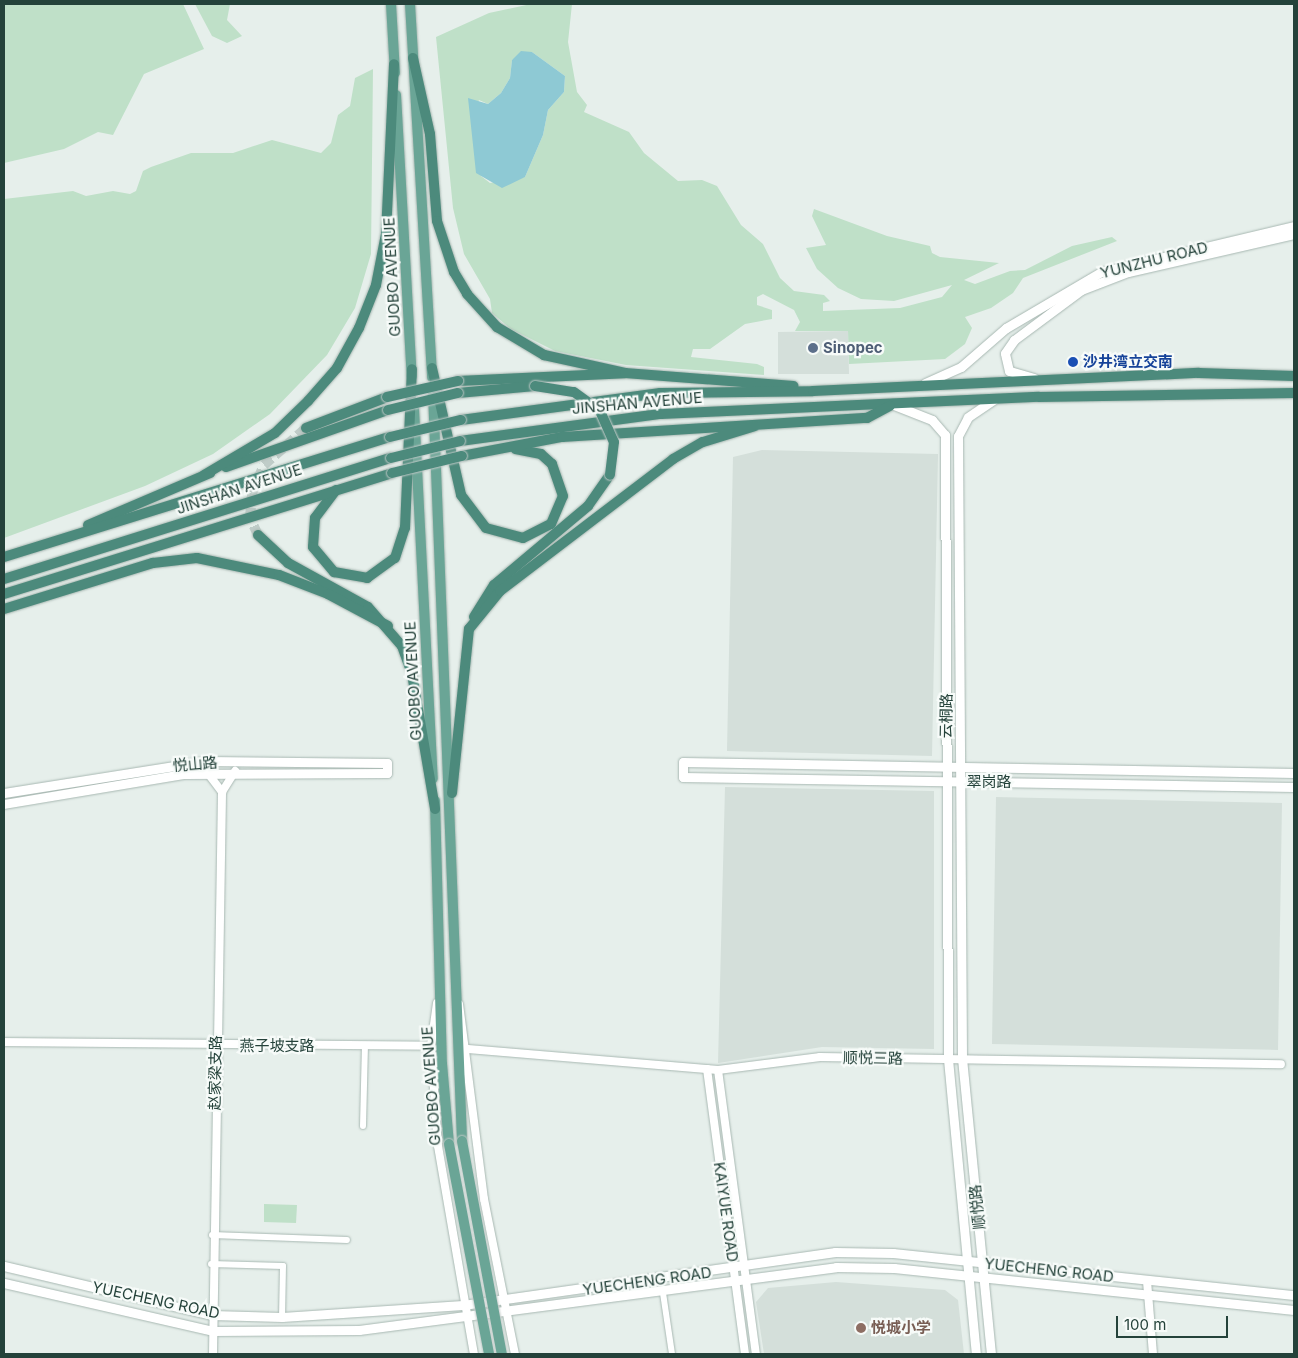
<!DOCTYPE html>
<html>
<head>
<meta charset="utf-8">
<style>
  body { margin:0 }
  #map { position:relative; width:1298px; height:1358px; overflow:hidden; background:#e6efeb; font-family:Inter,"Noto Sans SC",sans-serif }
  div>[style] { position:absolute }
  .built>* { inset:0; background:#d4dfda }
  .green>* { inset:0; background:#bfe0c8 }
  .water>* { inset:0; background:#8ec9d4 }
  .trunk-tunnel>* { height:10px; margin-top:-5px; transform-origin:0; background:repeating-linear-gradient(90deg,#bfccc8 0 10px,transparent 0 15px) }
  .roads { filter:drop-shadow(0 0 1px #a8b8b2) drop-shadow(0 0 1px #a8b8b2) }
  .minor>* { height:6px; margin:-3px; padding:0 3px; transform-origin:3px; border-radius:3px; background:#fff }
  .tertiary>* { height:8px; margin:-4px; padding:0 4px; transform-origin:4px; border-radius:4px; background:#fff }
  .secondary>* { height:9px; margin:-4.5px; padding:0 4.5px; transform-origin:4.5px; border-radius:4.5px; background:#fff }
  .primary>* { height:10px; margin:-5px; padding:0 5px; transform-origin:5px; border-radius:5px; background:#6aa596 }
  .trunk>* { height:10px; margin:-5px; padding:0 5px; transform-origin:5px; border-radius:5px; background:#4c8a7c }
  .bridges { filter:drop-shadow(0 0 1px #c2cac8) drop-shadow(0 0 1px #c2cac8) }
  .primary-bridge>* { height:10px; margin:-5px; padding:0 5px; transform-origin:5px; border-radius:5px; background:#6aa596 }
  .trunk-bridge>* { height:10px; margin:-5px; padding:0 5px; transform-origin:5px; border-radius:5px; background:#4c8a7c }
  .dots>* { width:14px; height:14px; translate:-50% -50%; box-sizing:border-box; border:2px solid #f7fbf9; border-radius:50% }
  span { translate:-50% -50%; white-space:nowrap; text-align:center; line-height:1.15; -webkit-text-stroke:4.5px #f7fbf9; paint-order:stroke }
  .street-label { font-size:15px; color:#24423a }
  .service-label { font-size:15px; color:#4e5e75; font-weight:700 }
  .left { translate:0 -50%; text-align:left }
  .transit-label { font-size:15px; color:#164399; font-weight:700 }
  .education-label { font-size:15px; color:#785e54; font-weight:700 }
  .frame { position:absolute; inset:0; border:5px solid #24423a; pointer-events:none }
  .scale { position:absolute; left:1116px; top:1316px; width:112px; height:22px; box-sizing:border-box; border:2px solid #24423a; border-top:0; padding-left:6px; font-size:15px; line-height:18px; white-space:nowrap; color:#24423a; -webkit-text-stroke:4px #f7fbf9; paint-order:stroke }
</style>
</head>
<body>
<div id="map">
  <div class="built">
    <div style="clip-path:polygon(848px 331px,849px 374px,778px 374px,778px 332px)"></div>
    <div style="clip-path:polygon(762px 450px,938px 454px,932px 756px,727px 751px,733px 457px)"></div>
    <div style="clip-path:polygon(725px 787px,934px 791px,934px 1049px,822px 1047px,718px 1063px)"></div>
    <div style="clip-path:polygon(996px 797px,1282px 803px,1278px 1050px,992px 1044px)"></div>
    <div style="clip-path:polygon(836px 1282px,945px 1290px,958px 1300px,964px 1354px,764px 1354px,756px 1302px,768px 1288px)"></div>
  </div>
  <div class="green">
    <div style="clip-path:polygon(4px 4px,183px 4px,204px 49px,144px 74px,113px 135px,98px 132px,64px 149px,4px 163px)"></div>
    <div style="clip-path:polygon(195px 4px,230px 4px,227px 20px,242px 36px,227px 43px,212px 36px)"></div>
    <div style="clip-path:polygon(evenodd,531px 4px,572px 4px,568px 42px,577px 92px,587px 105px,584px 112px,629px 132px,644px 153px,678px 181px,702px 180px,717px 186px,741px 225px,763px 244px,780px 278px,794px 291px,824px 295px,830px 301px,823px 303px,823px 311px,900px 308px,942px 297px,952px 285px,894px 301px,861px 299px,838px 288px,817px 269px,806px 248px,826px 245px,812px 216px,814px 209px,887px 236px,930px 246px,932px 253px,940px 257px,999px 263px,964px 280px,975px 284px,1010px 271px,1025px 270px,1072px 246px,1112px 237px,1117px 241px,1023px 278px,1013px 293px,991px 308px,965px 317px,972px 328px,965px 344px,945px 359px,849px 364px,848px 331px,795px 331px,800px 322px,794px 310px,763px 294px,757px 297px,757px 305px,772px 310px,772px 319px,745px 324px,710px 349px,693px 349px,691px 357px,757px 364px,764px 367px,764px 375px,626px 365px,555px 351px,511px 329px,492px 313px,490px 299px,464px 254px,453px 208px,436px 37px,489px 13px,531px 4px,532px 52px,565px 76px,564px 92px,548px 110px,543px 135px,525px 177px,490px 183px,481px 176px,471px 120px,479px 100px,488px 104px,501px 93px,510px 78px,512px 60px,532px 52px)"></div>
    <div style="clip-path:polygon(373px 69px,371px 254px,355px 308px,327px 355px,270px 414px,213px 454px,145px 486px,4px 538px,4px 199px,73px 191px,86px 196px,113px 191px,130px 194px,136px 191px,143px 171px,151px 167px,191px 153px,233px 153px,272px 140px,321px 153px,331px 143px,338px 115px,350px 106px,355px 78px)"></div>
    <div style="clip-path:polygon(264px 1204px,297px 1205px,296px 1223px,264px 1222px)"></div>
  </div>
  <div class="water">
    <div style="clip-path:polygon(521px 51px,532px 52px,565px 76px,564px 92px,548px 110px,543px 135px,525px 177px,502px 188px,476px 173px,468px 98px,488px 104px,501px 93px,510px 78px,512px 60px)"></div>
  </div>
  <div class="trunk-tunnel">
    <div style="left:258px;top:535px;width:19px;rotate:-115deg"></div>
    <div style="left:250px;top:518px;width:25px;rotate:-85deg"></div>
    <div style="left:252px;top:493px;width:30px;rotate:-67deg"></div>
    <div style="left:264px;top:465px;width:56px;rotate:-41.4deg"></div>
  </div>
  <div class="roads">
    <div class="minor">
      <div style="left:363px;top:1126px;width:80px;rotate:-88.6deg"></div>
      <div style="left:212px;top:1235px;width:135px;rotate:2.1deg"></div>
      <div style="left:211px;top:1264px;width:72px;rotate:1.6deg"></div>
      <div style="left:283px;top:1266px;width:51px;rotate:91.1deg"></div>
      <div style="left:663px;top:1293px;width:62px;rotate:81.6deg"></div>
    </div>
    <div class="tertiary">
      <div style="left:207px;top:772px;width:25px;rotate:53deg"></div>
      <div style="left:437px;top:1003px;width:43px;rotate:97.9deg"></div>
      <div style="left:431px;top:1046px;width:100px;rotate:86deg"></div>
      <div style="left:438px;top:1146px;width:211px;rotate:80.2deg"></div>
      <div style="left:459px;top:1004px;width:197px;rotate:82.7deg"></div>
      <div style="left:484px;top:1199px;width:158px;rotate:78.7deg"></div>
      <div style="left:4px;top:1042px;width:427px;rotate:0.5deg"></div>
      <div style="left:468px;top:1049px;width:251px;rotate:4.8deg"></div>
      <div style="left:718px;top:1070px;width:103px;rotate:-7.3deg"></div>
      <div style="left:820px;top:1057px;width:461px;rotate:0.9deg"></div>
      <div style="left:707px;top:1069px;width:288px;rotate:82.4deg"></div>
      <div style="left:718px;top:1070px;width:287px;rotate:82.4deg"></div>
      <div style="left:1147px;top:1281px;width:73px;rotate:85.3deg"></div>
      <div style="left:213px;top:1354px;width:562px;rotate:-89.08deg"></div>
      <div style="left:222px;top:792px;width:25px;rotate:-58deg"></div>
    </div>
    <div class="secondary">
      <div style="left:1034px;top:378px;width:26px;rotate:-164deg"></div>
      <div style="left:1009px;top:371px;width:18px;rotate:-103deg"></div>
      <div style="left:1005px;top:353px;width:16px;rotate:-55deg"></div>
      <div style="left:1014px;top:340px;width:84px;rotate:-36.7deg"></div>
      <div style="left:1081px;top:290px;width:50px;rotate:-21deg"></div>
      <div style="left:1128px;top:272px;width:170px;rotate:-12.9deg"></div>
      <div style="left:925px;top:383px;width:39px;rotate:-24deg"></div>
      <div style="left:961px;top:367px;width:60px;rotate:-40.9deg"></div>
      <div style="left:1006px;top:328px;width:110px;rotate:-30.5deg"></div>
      <div style="left:1101px;top:272px;width:198px;rotate:-13.4deg"></div>
      <div style="left:894px;top:405px;width:41px;rotate:21.5deg"></div>
      <div style="left:932px;top:420px;width:20px;rotate:49deg"></div>
      <div style="left:945px;top:435px;width:624px;rotate:89.72deg"></div>
      <div style="left:948px;top:1059px;width:296px;rotate:84.6deg"></div>
      <div style="left:1294px;top:773px;width:611px;rotate:-178.97deg"></div>
      <div style="left:683px;top:762px;width:15px;rotate:90deg"></div>
      <div style="left:683px;top:777px;width:611px;rotate:0.94deg"></div>
      <div style="left:4px;top:793px;width:206px;rotate:-9deg"></div>
      <div style="left:207px;top:761px;width:180px;rotate:0.6deg"></div>
      <div style="left:387px;top:763px;width:10px;rotate:90deg"></div>
      <div style="left:387px;top:773px;width:204px;rotate:179.7deg"></div>
      <div style="left:183px;top:774px;width:181px;rotate:170.5deg"></div>
      <div style="left:4px;top:1266px;width:214px;rotate:13.3deg"></div>
      <div style="left:212px;top:1315px;width:70px;rotate:1.6deg"></div>
      <div style="left:282px;top:1317px;width:181px;rotate:-3.8deg"></div>
      <div style="left:463px;top:1305px;width:376px;rotate:-8.1deg"></div>
      <div style="left:835px;top:1252px;width:58px;rotate:1deg"></div>
      <div style="left:893px;top:1253px;width:403px;rotate:6deg"></div>
      <div style="left:4px;top:1283px;width:214px;rotate:12.9deg"></div>
      <div style="left:213px;top:1331px;width:146px;rotate:-0.4deg"></div>
      <div style="left:359px;top:1330px;width:481px;rotate:-7.5deg"></div>
      <div style="left:836px;top:1267px;width:58px;rotate:1deg"></div>
      <div style="left:894px;top:1268px;width:402px;rotate:6deg"></div>
      <div style="left:991px;top:1354px;width:296px;rotate:-95.6deg"></div>
      <div style="left:962px;top:1059px;width:623px;rotate:-90.37deg"></div>
      <div style="left:958px;top:436px;width:21px;rotate:-62deg"></div>
      <div style="left:968px;top:417px;width:32px;rotate:-34deg"></div>
    </div>
    <div class="primary">
      <div style="left:391px;top:4px;width:69px;rotate:86.7deg"></div>
      <div style="left:410px;top:4px;width:374px;rotate:86.6deg"></div>
      <div style="left:396px;top:95px;width:282px;rotate:86.8deg"></div>
      <div style="left:433px;top:392px;width:750px;rotate:87.78deg"></div>
      <div style="left:414px;top:409px;width:370px;rotate:87.1deg"></div>
      <div style="left:435px;top:801px;width:263px;rotate:88.5deg"></div>
      <div style="left:442px;top:1064px;width:80px;rotate:85deg"></div>
    </div>
    <div class="trunk">
      <div style="left:413px;top:58px;width:78px;rotate:77.4deg"></div>
      <div style="left:430px;top:134px;width:87px;rotate:85.4deg"></div>
      <div style="left:437px;top:221px;width:54px;rotate:71.6deg"></div>
      <div style="left:454px;top:272px;width:26px;rotate:59deg"></div>
      <div style="left:467px;top:294px;width:45px;rotate:47.7deg"></div>
      <div style="left:497px;top:327px;width:55px;rotate:30.8deg"></div>
      <div style="left:544px;top:355px;width:83px;rotate:12.5deg"></div>
      <div style="left:432px;top:368px;width:130px;rotate:77.1deg"></div>
      <div style="left:461px;top:495px;width:41px;rotate:52.9deg"></div>
      <div style="left:486px;top:528px;width:38px;rotate:15deg"></div>
      <div style="left:523px;top:538px;width:31px;rotate:-27deg"></div>
      <div style="left:551px;top:524px;width:30px;rotate:-67deg"></div>
      <div style="left:563px;top:496px;width:34px;rotate:-109deg"></div>
      <div style="left:552px;top:464px;width:15px;rotate:-138deg"></div>
      <div style="left:541px;top:454px;width:26px;rotate:-169deg"></div>
      <div style="left:458px;top:381px;width:167px;rotate:-2.7deg"></div>
      <div style="left:625px;top:373px;width:169px;rotate:4.4deg"></div>
      <div style="left:458px;top:393px;width:77px;rotate:-5.2deg"></div>
      <div style="left:461px;top:420px;width:201px;rotate:-7.7deg"></div>
      <div style="left:660px;top:393px;width:153px;rotate:-0.7deg"></div>
      <div style="left:813px;top:391px;width:386px;rotate:-2.7deg"></div>
      <div style="left:1199px;top:373px;width:95px;rotate:1.8deg"></div>
      <div style="left:306px;top:428px;width:87px;rotate:-20.9deg"></div>
      <div style="left:460px;top:441px;width:203px;rotate:-7.7deg"></div>
      <div style="left:661px;top:414px;width:378px;rotate:-2.6deg"></div>
      <div style="left:1039px;top:397px;width:255px;rotate:-0.9deg"></div>
      <div style="left:462px;top:456px;width:102px;rotate:-10.8deg"></div>
      <div style="left:562px;top:437px;width:306px;rotate:-3.6deg"></div>
      <div style="left:867px;top:418px;width:26px;rotate:-28deg"></div>
      <div style="left:226px;top:467px;width:172px;rotate:-19.4deg"></div>
      <div style="left:204px;top:475px;width:82px;rotate:-30.6deg"></div>
      <div style="left:275px;top:433px;width:46px;rotate:-44.1deg"></div>
      <div style="left:308px;top:401px;width:44px;rotate:-48.7deg"></div>
      <div style="left:337px;top:368px;width:46px;rotate:-61.2deg"></div>
      <div style="left:359px;top:328px;width:46px;rotate:-68.4deg"></div>
      <div style="left:376px;top:285px;width:52px;rotate:-78.9deg"></div>
      <div style="left:386px;top:234px;width:170px;rotate:-87.3deg"></div>
      <div style="left:336px;top:490px;width:35px;rotate:127deg"></div>
      <div style="left:315px;top:518px;width:29px;rotate:94deg"></div>
      <div style="left:313px;top:547px;width:33px;rotate:50deg"></div>
      <div style="left:334px;top:572px;width:34px;rotate:10deg"></div>
      <div style="left:367px;top:578px;width:34px;rotate:-36deg"></div>
      <div style="left:395px;top:558px;width:32px;rotate:-72deg"></div>
      <div style="left:405px;top:528px;width:159px;rotate:-87.5deg"></div>
      <div style="left:88px;top:525px;width:133px;rotate:-23.1deg"></div>
      <div style="left:258px;top:535px;width:41px;rotate:43deg"></div>
      <div style="left:288px;top:563px;width:91px;rotate:28.8deg"></div>
      <div style="left:368px;top:607px;width:52px;rotate:48.9deg"></div>
      <div style="left:402px;top:646px;width:30px;rotate:70deg"></div>
      <div style="left:412px;top:674px;width:137px;rotate:80.3deg"></div>
      <div style="left:4px;top:557px;width:404px;rotate:-17.3deg"></div>
      <div style="left:4px;top:579px;width:405px;rotate:-17.4deg"></div>
      <div style="left:4px;top:594px;width:406px;rotate:-17.3deg"></div>
      <div style="left:4px;top:609px;width:156px;rotate:-17.2deg"></div>
      <div style="left:153px;top:563px;width:44px;rotate:-6.5deg"></div>
      <div style="left:197px;top:558px;width:84px;rotate:11.7deg"></div>
      <div style="left:279px;top:575px;width:53px;rotate:21.2deg"></div>
      <div style="left:328px;top:594px;width:68px;rotate:28.1deg"></div>
      <div style="left:474px;top:617px;width:38px;rotate:-58deg"></div>
      <div style="left:494px;top:585px;width:123px;rotate:-40deg"></div>
      <div style="left:588px;top:506px;width:38px;rotate:-55deg"></div>
      <div style="left:452px;top:793px;width:165px;rotate:-84.1deg"></div>
      <div style="left:469px;top:629px;width:49px;rotate:-50.8deg"></div>
      <div style="left:500px;top:591px;width:218px;rotate:-37.3deg"></div>
      <div style="left:673px;top:459px;width:34px;rotate:-30deg"></div>
      <div style="left:703px;top:442px;width:54px;rotate:-17.1deg"></div>
    </div>
  </div>
  <div class="bridges">
    <div class="primary-bridge">
      <div style="left:462px;top:1141px;width:217px;rotate:79.4deg"></div>
      <div style="left:449px;top:1144px;width:214px;rotate:79.2deg"></div>
    </div>
    <div class="trunk-bridge">
      <div style="left:535px;top:386px;width:39px;rotate:9deg"></div>
      <div style="left:574px;top:392px;width:32px;rotate:36deg"></div>
      <div style="left:600px;top:411px;width:34px;rotate:66deg"></div>
      <div style="left:614px;top:442px;width:33px;rotate:97deg"></div>
      <div style="left:387px;top:397px;width:73px;rotate:-12.7deg"></div>
      <div style="left:388px;top:410px;width:72px;rotate:-13.7deg"></div>
      <div style="left:390px;top:437px;width:73px;rotate:-13.5deg"></div>
      <div style="left:391px;top:458px;width:71px;rotate:-13.8deg"></div>
      <div style="left:392px;top:473px;width:72px;rotate:-13.7deg"></div>
    </div>
  </div>
  <div class="dots">
    <div style="left:813px;top:348px;background:#5c6f8a"></div>
    <div style="left:1073px;top:362px;background:#1a4fb4"></div>
    <div style="left:861px;top:1328px;background:#8d6e63"></div>
  </div>
  <div class="street-label">
    <span style="left:1154px;top:260px;rotate:-14deg">YUNZHU ROAD</span>
    <span style="left:392px;top:277px;rotate:-93deg">GUOBO AVENUE</span>
    <span style="left:637px;top:403px;rotate:-5deg">JINSHAN AVENUE</span>
    <span style="left:239px;top:489px;rotate:-18deg">JINSHAN AVENUE</span>
    <span style="left:413px;top:681px;rotate:-93deg">GUOBO AVENUE</span>
    <span style="left:946px;top:716px;rotate:-89deg">云桐路</span>
    <span style="left:195px;top:764px;rotate:-5deg">悦山路</span>
    <span style="left:989px;top:782px">翠岗路</span>
    <span style="left:277px;top:1046px">燕子坡支路</span>
    <span style="left:873px;top:1058px;rotate:1deg">顺悦三路</span>
    <span style="left:215px;top:1073px;rotate:-89deg">赵家梁支路</span>
    <span style="left:431px;top:1086px;rotate:-94deg">GUOBO AVENUE</span>
    <span style="left:977px;top:1207px;rotate:-96deg">顺悦路</span>
    <span style="left:726px;top:1212px;rotate:82deg">KAIYUE ROAD</span>
    <span style="left:1049px;top:1270px;rotate:6deg">YUECHENG ROAD</span>
    <span style="left:647px;top:1281px;rotate:-8deg">YUECHENG ROAD</span>
    <span style="left:156px;top:1300px;rotate:12deg">YUECHENG ROAD</span>
  </div>
  <div class="service-label">
    <span class="left" style="left:823px;top:348px">Sinopec</span>
  </div>
  <div class="transit-label">
    <span class="left" style="left:1083px;top:362px">沙井湾立交南</span>
  </div>
  <div class="education-label">
    <span class="left" style="left:871px;top:1328px">悦城小学</span>
  </div>
  <div class="frame"></div>
  <div class="scale">100 m</div>
</div>
</body>
</html>
